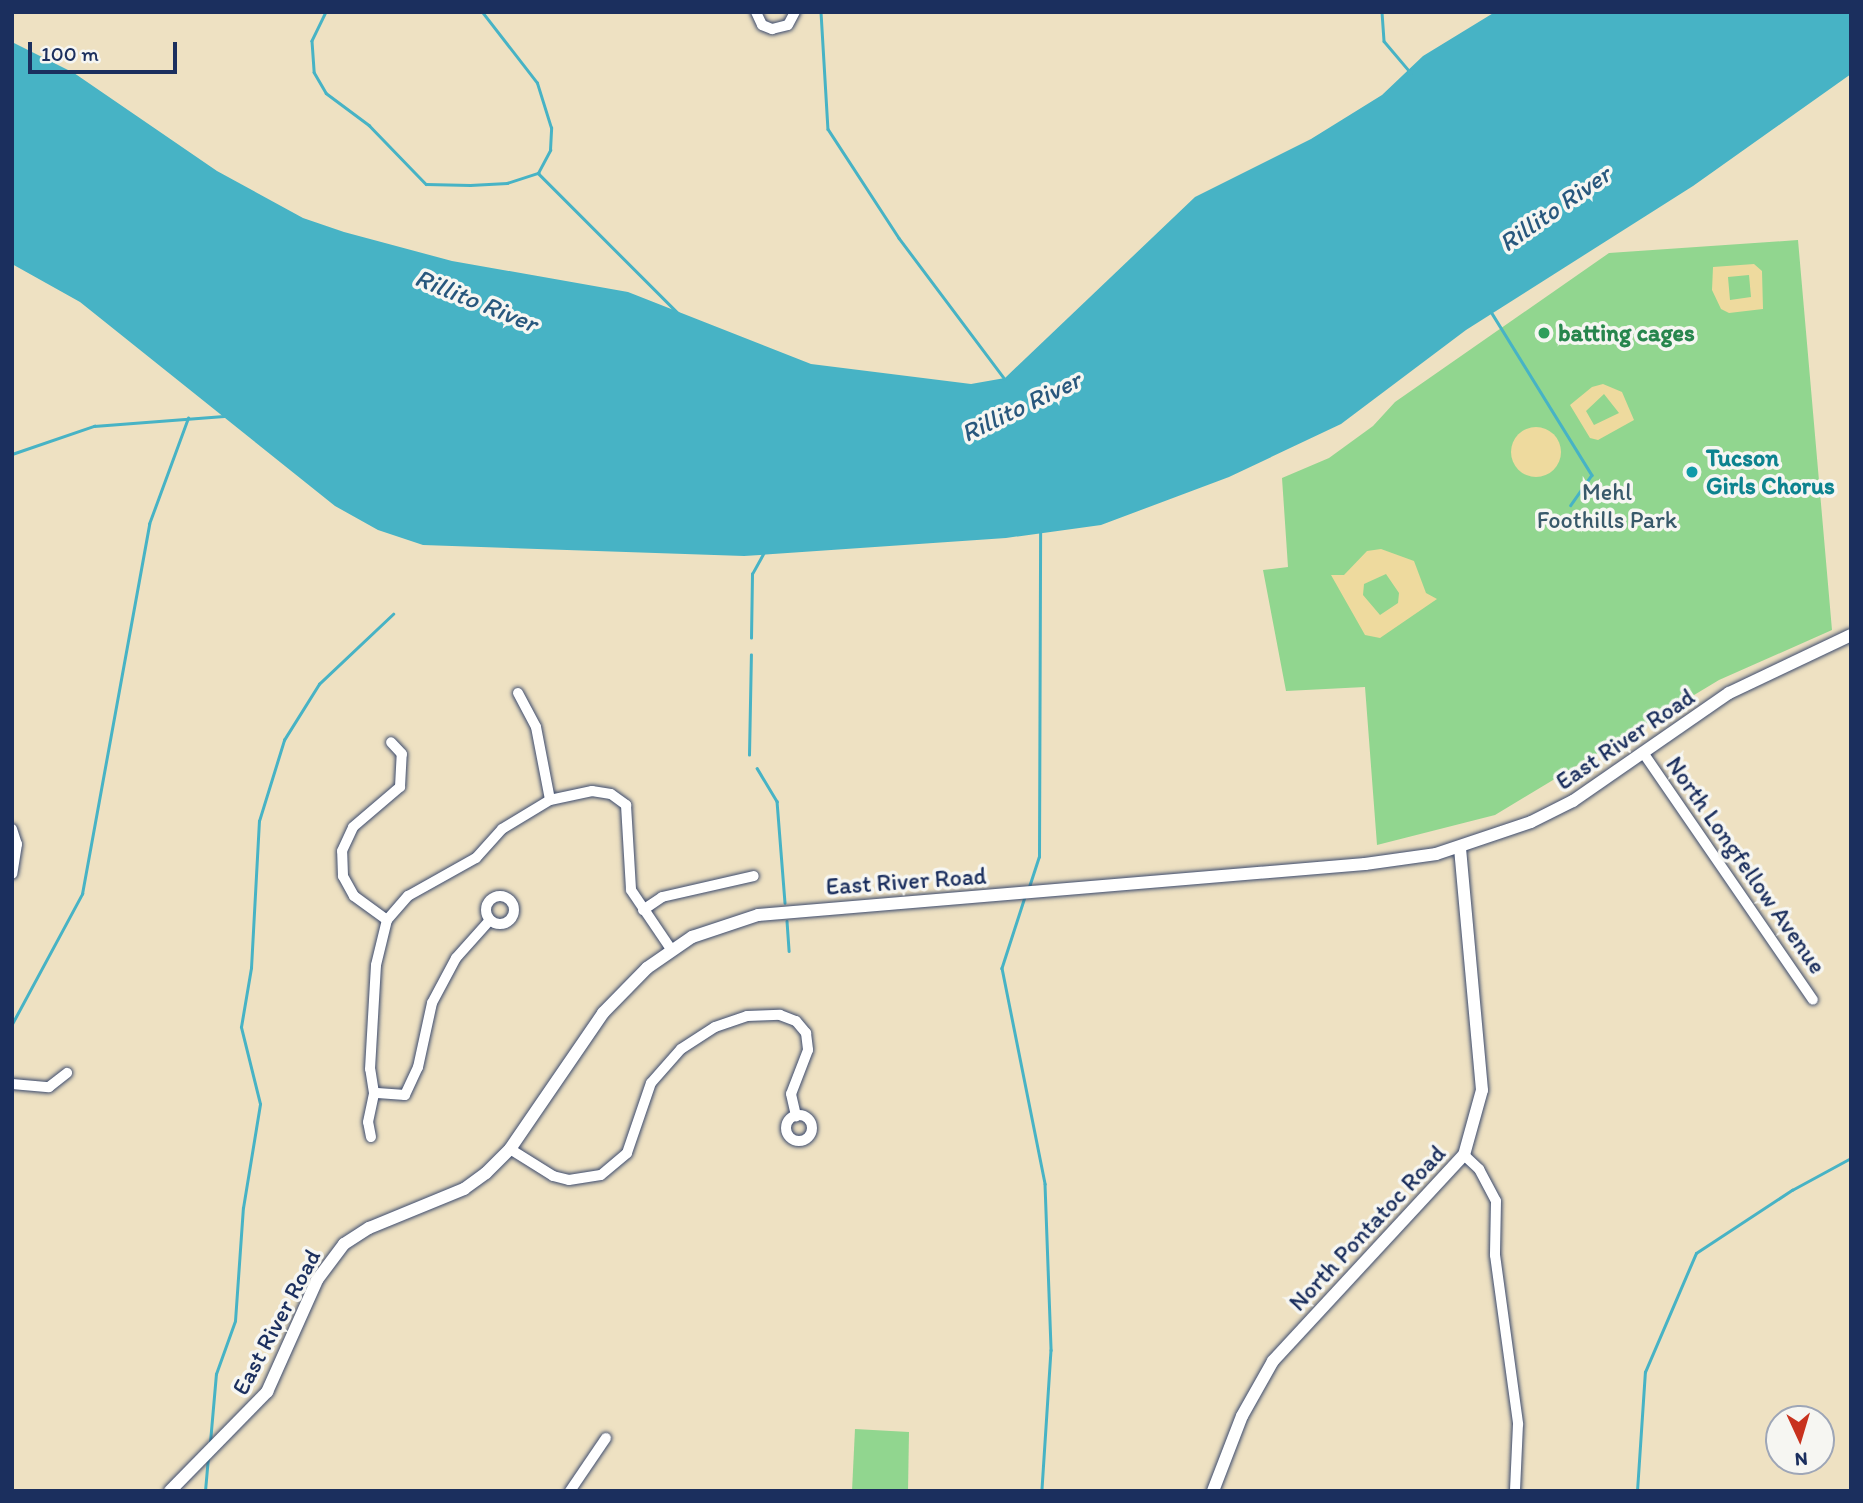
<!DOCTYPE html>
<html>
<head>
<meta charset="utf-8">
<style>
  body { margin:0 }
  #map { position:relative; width:1863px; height:1503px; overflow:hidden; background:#eee1c2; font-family:Itim,sans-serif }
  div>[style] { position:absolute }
  .green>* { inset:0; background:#91d68f }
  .sand>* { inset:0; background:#eeda9e }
  .round { border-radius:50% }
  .water>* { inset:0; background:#47b3c5 }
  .stream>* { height:2.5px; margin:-1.25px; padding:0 1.25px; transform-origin:1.25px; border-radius:1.25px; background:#47b3c5 }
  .roads { filter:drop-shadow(0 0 2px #3b4a6d) drop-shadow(0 0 2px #3b4a6d) }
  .minor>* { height:10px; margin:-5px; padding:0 5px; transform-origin:5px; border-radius:5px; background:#fff }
  .minor>.ring { margin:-5px; padding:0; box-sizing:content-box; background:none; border:10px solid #fff; border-radius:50% }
  .tertiary>* { height:12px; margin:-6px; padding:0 6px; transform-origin:6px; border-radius:6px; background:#fff }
  .dots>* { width:19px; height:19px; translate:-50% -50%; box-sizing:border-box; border:4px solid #f6f6f2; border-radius:50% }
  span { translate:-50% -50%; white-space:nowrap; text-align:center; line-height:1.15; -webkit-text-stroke:7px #f6f6f2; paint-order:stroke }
  .leisure-label { font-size:24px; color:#27864d; font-weight:700 }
  .left { translate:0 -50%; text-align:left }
  .culture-label { font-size:24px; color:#0d838f; font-weight:700 }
  .park-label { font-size:24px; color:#38596a }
  .street-label { font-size:24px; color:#1b2f5e }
  .water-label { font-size:26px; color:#28577d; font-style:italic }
  .frame { position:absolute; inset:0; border:14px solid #1b2f5e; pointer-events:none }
  .north { position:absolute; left:1765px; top:1405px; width:70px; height:70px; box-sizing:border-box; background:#f6f6f2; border:2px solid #9ea6b7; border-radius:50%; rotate:176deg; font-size:19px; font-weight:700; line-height:28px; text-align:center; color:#1b2f5e }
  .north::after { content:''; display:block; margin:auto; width:24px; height:32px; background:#c8321e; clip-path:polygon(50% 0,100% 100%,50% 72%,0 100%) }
  .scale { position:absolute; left:28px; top:42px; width:149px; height:32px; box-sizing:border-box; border:4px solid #1b2f5e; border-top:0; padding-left:9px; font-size:21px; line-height:24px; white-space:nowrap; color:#1b2f5e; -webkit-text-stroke:5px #f6f6f2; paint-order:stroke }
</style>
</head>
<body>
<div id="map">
  <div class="green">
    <div style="clip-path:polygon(1798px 240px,1832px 630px,1719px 680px,1495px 815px,1377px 845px,1365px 687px,1286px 691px,1263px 570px,1288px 567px,1282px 478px,1329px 458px,1373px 426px,1395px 402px,1609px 253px)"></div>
    <div style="clip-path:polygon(855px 1429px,909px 1432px,908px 1491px,852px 1491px)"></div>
  </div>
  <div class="sand">
    <div style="clip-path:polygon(evenodd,1754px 264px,1762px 271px,1763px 309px,1729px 313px,1721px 309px,1712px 290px,1713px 267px,1754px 264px,1749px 275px,1751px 297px,1730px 300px,1728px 277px,1749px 275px)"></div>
    <div style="clip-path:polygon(evenodd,1603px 384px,1622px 392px,1634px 420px,1598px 440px,1590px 438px,1570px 405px,1592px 387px,1603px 384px,1604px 394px,1619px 413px,1594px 425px,1586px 411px,1604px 394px)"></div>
    <div class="round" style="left:1511px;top:427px;width:50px;height:50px"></div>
    <div style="clip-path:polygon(evenodd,1381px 549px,1414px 561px,1426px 593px,1437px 599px,1380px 638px,1365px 635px,1331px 575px,1344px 575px,1367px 551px,1381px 549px,1386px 574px,1399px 593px,1398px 603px,1380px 615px,1363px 595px,1364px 584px,1386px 574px)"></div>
  </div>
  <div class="water">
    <div style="clip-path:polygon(1495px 12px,1851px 12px,1851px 74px,1693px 186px,1466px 330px,1341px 424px,1229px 477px,1101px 525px,1006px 538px,744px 556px,423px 545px,378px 530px,335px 506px,80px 302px,12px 264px,12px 42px,74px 73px,217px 171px,303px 218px,344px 232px,452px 261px,628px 292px,811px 364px,971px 384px,1005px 378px,1195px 197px,1311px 139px,1382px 95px,1423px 56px)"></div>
  </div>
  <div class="stream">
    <div style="left:326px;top:12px;width:32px;rotate:116deg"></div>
    <div style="left:312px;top:41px;width:31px;rotate:86deg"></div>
    <div style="left:314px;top:72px;width:24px;rotate:60deg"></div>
    <div style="left:326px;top:93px;width:54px;rotate:36.7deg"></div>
    <div style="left:369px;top:125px;width:82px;rotate:46deg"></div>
    <div style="left:426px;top:184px;width:44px;rotate:1.3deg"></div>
    <div style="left:470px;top:185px;width:37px;rotate:-3deg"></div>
    <div style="left:507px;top:183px;width:33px;rotate:-18deg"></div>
    <div style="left:538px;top:173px;width:26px;rotate:-62deg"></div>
    <div style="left:550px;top:150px;width:22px;rotate:-87deg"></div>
    <div style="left:551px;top:128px;width:47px;rotate:-107.3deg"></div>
    <div style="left:537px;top:83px;width:90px;rotate:-127.8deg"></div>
    <div style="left:821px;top:12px;width:117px;rotate:86.6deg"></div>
    <div style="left:828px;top:129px;width:130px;rotate:56.9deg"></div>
    <div style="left:899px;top:238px;width:176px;rotate:53.1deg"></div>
    <div style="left:1382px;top:12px;width:29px;rotate:86deg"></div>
    <div style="left:1384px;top:41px;width:42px;rotate:49.8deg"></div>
    <div style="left:538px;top:173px;width:202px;rotate:45deg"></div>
    <div style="left:1490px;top:310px;width:194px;rotate:58.3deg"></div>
    <div style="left:1592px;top:475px;width:37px;rotate:125deg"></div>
    <div style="left:12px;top:454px;width:87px;rotate:-18.9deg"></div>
    <div style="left:94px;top:426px;width:130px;rotate:-4.4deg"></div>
    <div style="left:751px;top:638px;width:64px;rotate:-89.1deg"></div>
    <div style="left:752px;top:574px;width:23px;rotate:-61deg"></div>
    <div style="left:749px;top:755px;width:100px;rotate:-88.9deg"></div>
    <div style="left:757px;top:768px;width:39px;rotate:59deg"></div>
    <div style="left:777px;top:801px;width:102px;rotate:85.5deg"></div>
    <div style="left:1029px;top:887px;width:32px;rotate:-72deg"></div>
    <div style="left:1039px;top:857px;width:325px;rotate:-89.8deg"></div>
    <div style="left:1025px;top:897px;width:75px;rotate:107.9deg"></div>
    <div style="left:1002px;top:968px;width:220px;rotate:78.7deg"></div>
    <div style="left:1045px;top:1184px;width:166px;rotate:87.9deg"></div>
    <div style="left:1051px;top:1350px;width:141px;rotate:93.7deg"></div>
    <div style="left:787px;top:921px;width:30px;rotate:86deg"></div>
    <div style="left:12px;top:1024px;width:148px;rotate:-61.7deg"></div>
    <div style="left:82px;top:894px;width:376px;rotate:-79.7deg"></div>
    <div style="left:149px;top:524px;width:113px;rotate:-69.8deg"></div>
    <div style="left:210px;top:1442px;width:68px;rotate:-85deg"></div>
    <div style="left:216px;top:1374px;width:56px;rotate:-70.3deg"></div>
    <div style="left:235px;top:1321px;width:113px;rotate:-86deg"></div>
    <div style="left:243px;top:1208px;width:105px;rotate:-80.7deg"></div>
    <div style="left:260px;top:1104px;width:79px;rotate:-103.9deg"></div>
    <div style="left:241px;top:1027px;width:60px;rotate:-80.4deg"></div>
    <div style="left:251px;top:968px;width:147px;rotate:-86.9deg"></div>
    <div style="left:259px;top:821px;width:85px;rotate:-72.8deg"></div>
    <div style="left:284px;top:740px;width:66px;rotate:-58deg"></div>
    <div style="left:319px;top:684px;width:102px;rotate:-43.4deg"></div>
    <div style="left:205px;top:1491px;width:32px;rotate:-85deg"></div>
    <div style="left:1637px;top:1491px;width:119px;rotate:-86.2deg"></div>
    <div style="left:1645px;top:1372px;width:129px;rotate:-66.8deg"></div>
    <div style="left:1696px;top:1253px;width:115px;rotate:-33.3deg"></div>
    <div style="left:1792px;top:1190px;width:67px;rotate:-28.5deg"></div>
  </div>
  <div class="roads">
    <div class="minor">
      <div style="left:756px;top:12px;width:14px;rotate:65deg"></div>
      <div style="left:762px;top:25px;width:11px;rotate:22deg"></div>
      <div style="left:772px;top:29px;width:16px;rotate:-14deg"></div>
      <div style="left:788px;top:25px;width:15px;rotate:-62deg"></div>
      <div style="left:518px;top:693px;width:38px;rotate:62deg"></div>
      <div style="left:536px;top:727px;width:74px;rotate:79.1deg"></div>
      <div style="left:1644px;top:754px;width:298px;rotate:55.5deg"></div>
      <div style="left:12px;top:829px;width:16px;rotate:72deg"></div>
      <div style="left:17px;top:844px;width:30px;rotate:99deg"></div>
      <div class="ring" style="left:486px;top:896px;width:18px;height:18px"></div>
      <div style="left:643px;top:910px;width:23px;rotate:-34deg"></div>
      <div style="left:662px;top:897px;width:94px;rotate:-12.9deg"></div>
      <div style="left:387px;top:920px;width:41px;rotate:-144deg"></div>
      <div style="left:354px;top:896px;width:23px;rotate:-119deg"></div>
      <div style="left:343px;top:876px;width:25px;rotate:-92deg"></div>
      <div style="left:342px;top:851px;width:26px;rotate:-65deg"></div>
      <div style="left:353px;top:827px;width:62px;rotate:-40.4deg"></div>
      <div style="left:400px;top:787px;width:33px;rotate:-87deg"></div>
      <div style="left:402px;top:754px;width:16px;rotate:-133deg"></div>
      <div style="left:490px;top:920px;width:51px;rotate:131.8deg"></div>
      <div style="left:456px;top:958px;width:51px;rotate:118.1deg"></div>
      <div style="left:432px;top:1003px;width:66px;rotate:102.3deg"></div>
      <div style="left:418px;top:1067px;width:31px;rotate:115deg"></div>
      <div style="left:405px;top:1095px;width:31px;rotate:-176deg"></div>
      <div style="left:374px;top:1093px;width:24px;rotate:-99deg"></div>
      <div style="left:370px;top:1069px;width:104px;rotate:-86.7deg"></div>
      <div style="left:376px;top:965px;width:46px;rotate:-76.3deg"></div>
      <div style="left:387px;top:920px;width:32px;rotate:-49deg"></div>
      <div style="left:408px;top:896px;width:78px;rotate:-29.2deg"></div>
      <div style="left:476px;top:858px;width:39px;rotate:-48deg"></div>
      <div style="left:502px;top:829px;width:56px;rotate:-31.1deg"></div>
      <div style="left:550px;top:800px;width:43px;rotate:-12.1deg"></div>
      <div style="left:592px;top:791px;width:19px;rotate:9deg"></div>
      <div style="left:611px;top:794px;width:19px;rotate:36deg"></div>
      <div style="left:626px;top:805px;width:85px;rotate:86.6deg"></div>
      <div style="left:631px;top:890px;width:71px;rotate:55.9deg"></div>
      <div style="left:12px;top:1084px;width:37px;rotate:5deg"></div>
      <div style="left:49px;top:1087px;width:23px;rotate:-38deg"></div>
      <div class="ring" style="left:786px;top:1115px;width:16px;height:16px"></div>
      <div style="left:371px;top:1137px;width:15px;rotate:-101deg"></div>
      <div style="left:368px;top:1122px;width:30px;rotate:-78deg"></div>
      <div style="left:510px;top:1149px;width:51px;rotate:32.1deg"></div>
      <div style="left:553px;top:1176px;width:16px;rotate:14deg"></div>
      <div style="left:569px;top:1180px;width:32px;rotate:-9deg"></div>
      <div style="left:601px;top:1175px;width:34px;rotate:-40deg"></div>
      <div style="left:627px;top:1153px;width:74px;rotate:-71.1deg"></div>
      <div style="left:651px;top:1083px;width:45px;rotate:-48.6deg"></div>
      <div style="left:681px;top:1049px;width:40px;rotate:-32.9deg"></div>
      <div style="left:715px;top:1027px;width:34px;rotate:-19deg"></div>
      <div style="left:747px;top:1016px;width:33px;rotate:-2deg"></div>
      <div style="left:780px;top:1015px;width:17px;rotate:21deg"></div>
      <div style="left:796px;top:1021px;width:16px;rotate:50deg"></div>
      <div style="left:806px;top:1033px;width:17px;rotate:83deg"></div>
      <div style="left:808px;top:1050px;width:47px;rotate:111.1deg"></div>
      <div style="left:791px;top:1094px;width:23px;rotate:77deg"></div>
      <div style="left:1464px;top:1155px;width:21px;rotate:43deg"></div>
      <div style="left:1479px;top:1169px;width:36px;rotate:62deg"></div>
      <div style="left:1496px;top:1201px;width:54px;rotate:91.1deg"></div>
      <div style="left:1495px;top:1255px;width:171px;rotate:82.2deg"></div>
      <div style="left:1518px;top:1424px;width:67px;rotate:92.6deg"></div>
      <div style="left:570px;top:1491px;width:64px;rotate:-55.8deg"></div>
    </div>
    <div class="tertiary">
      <div style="left:170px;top:1491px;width:139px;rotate:-45.6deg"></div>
      <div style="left:267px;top:1392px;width:123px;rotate:-65.9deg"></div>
      <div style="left:317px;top:1280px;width:45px;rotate:-53.1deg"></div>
      <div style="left:344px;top:1244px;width:30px;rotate:-33deg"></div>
      <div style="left:369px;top:1228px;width:103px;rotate:-22.3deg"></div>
      <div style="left:464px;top:1189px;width:27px;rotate:-36deg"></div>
      <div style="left:486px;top:1173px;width:34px;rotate:-45deg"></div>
      <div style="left:510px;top:1149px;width:165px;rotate:-55.6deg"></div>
      <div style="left:603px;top:1013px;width:63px;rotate:-45.6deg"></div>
      <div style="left:647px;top:968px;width:55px;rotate:-34.6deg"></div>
      <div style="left:692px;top:937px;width:70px;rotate:-18.4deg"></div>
      <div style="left:758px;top:915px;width:609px;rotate:-4.8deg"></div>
      <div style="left:1365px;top:864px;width:72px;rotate:-8deg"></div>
      <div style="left:1436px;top:854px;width:100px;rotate:-18.6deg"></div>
      <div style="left:1531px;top:822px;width:47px;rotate:-26.6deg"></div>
      <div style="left:1573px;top:801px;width:190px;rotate:-34.7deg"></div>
      <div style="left:1729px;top:693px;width:135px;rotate:-25.4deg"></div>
      <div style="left:1213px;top:1491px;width:80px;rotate:-68.9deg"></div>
      <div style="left:1242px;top:1416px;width:63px;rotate:-60.6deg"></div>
      <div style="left:1273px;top:1361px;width:281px;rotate:-47.2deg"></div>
      <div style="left:1464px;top:1155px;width:67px;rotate:-74.5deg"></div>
      <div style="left:1482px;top:1090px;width:244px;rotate:-95.2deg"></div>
    </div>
  </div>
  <div class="dots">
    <div style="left:1544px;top:333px;background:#2e9e5b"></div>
    <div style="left:1692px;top:472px;background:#0f9aa8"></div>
  </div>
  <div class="leisure-label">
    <span class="left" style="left:1558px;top:333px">batting cages</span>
  </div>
  <div class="culture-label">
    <span class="left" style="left:1706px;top:472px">Tucson<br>Girls Chorus</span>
  </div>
  <div class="park-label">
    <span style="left:1607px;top:506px">Mehl<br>Foothills Park</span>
  </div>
  <div class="street-label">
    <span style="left:1625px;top:739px;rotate:-34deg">East River Road</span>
    <span style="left:1746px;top:865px;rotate:55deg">North Longfellow Avenue</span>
    <span style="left:906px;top:881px;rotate:-4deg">East River Road</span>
    <span style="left:1367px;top:1228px;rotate:-47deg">North Pontatoc Road</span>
    <span style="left:276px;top:1322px;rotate:-62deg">East River Road</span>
  </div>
  <div class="water-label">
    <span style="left:1555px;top:209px;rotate:-35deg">Rillito River</span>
    <span style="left:476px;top:301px;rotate:22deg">Rillito River</span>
    <span style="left:1021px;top:407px;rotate:-26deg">Rillito River</span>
  </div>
  <div class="frame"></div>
  <div class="north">N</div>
  <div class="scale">100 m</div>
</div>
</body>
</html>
